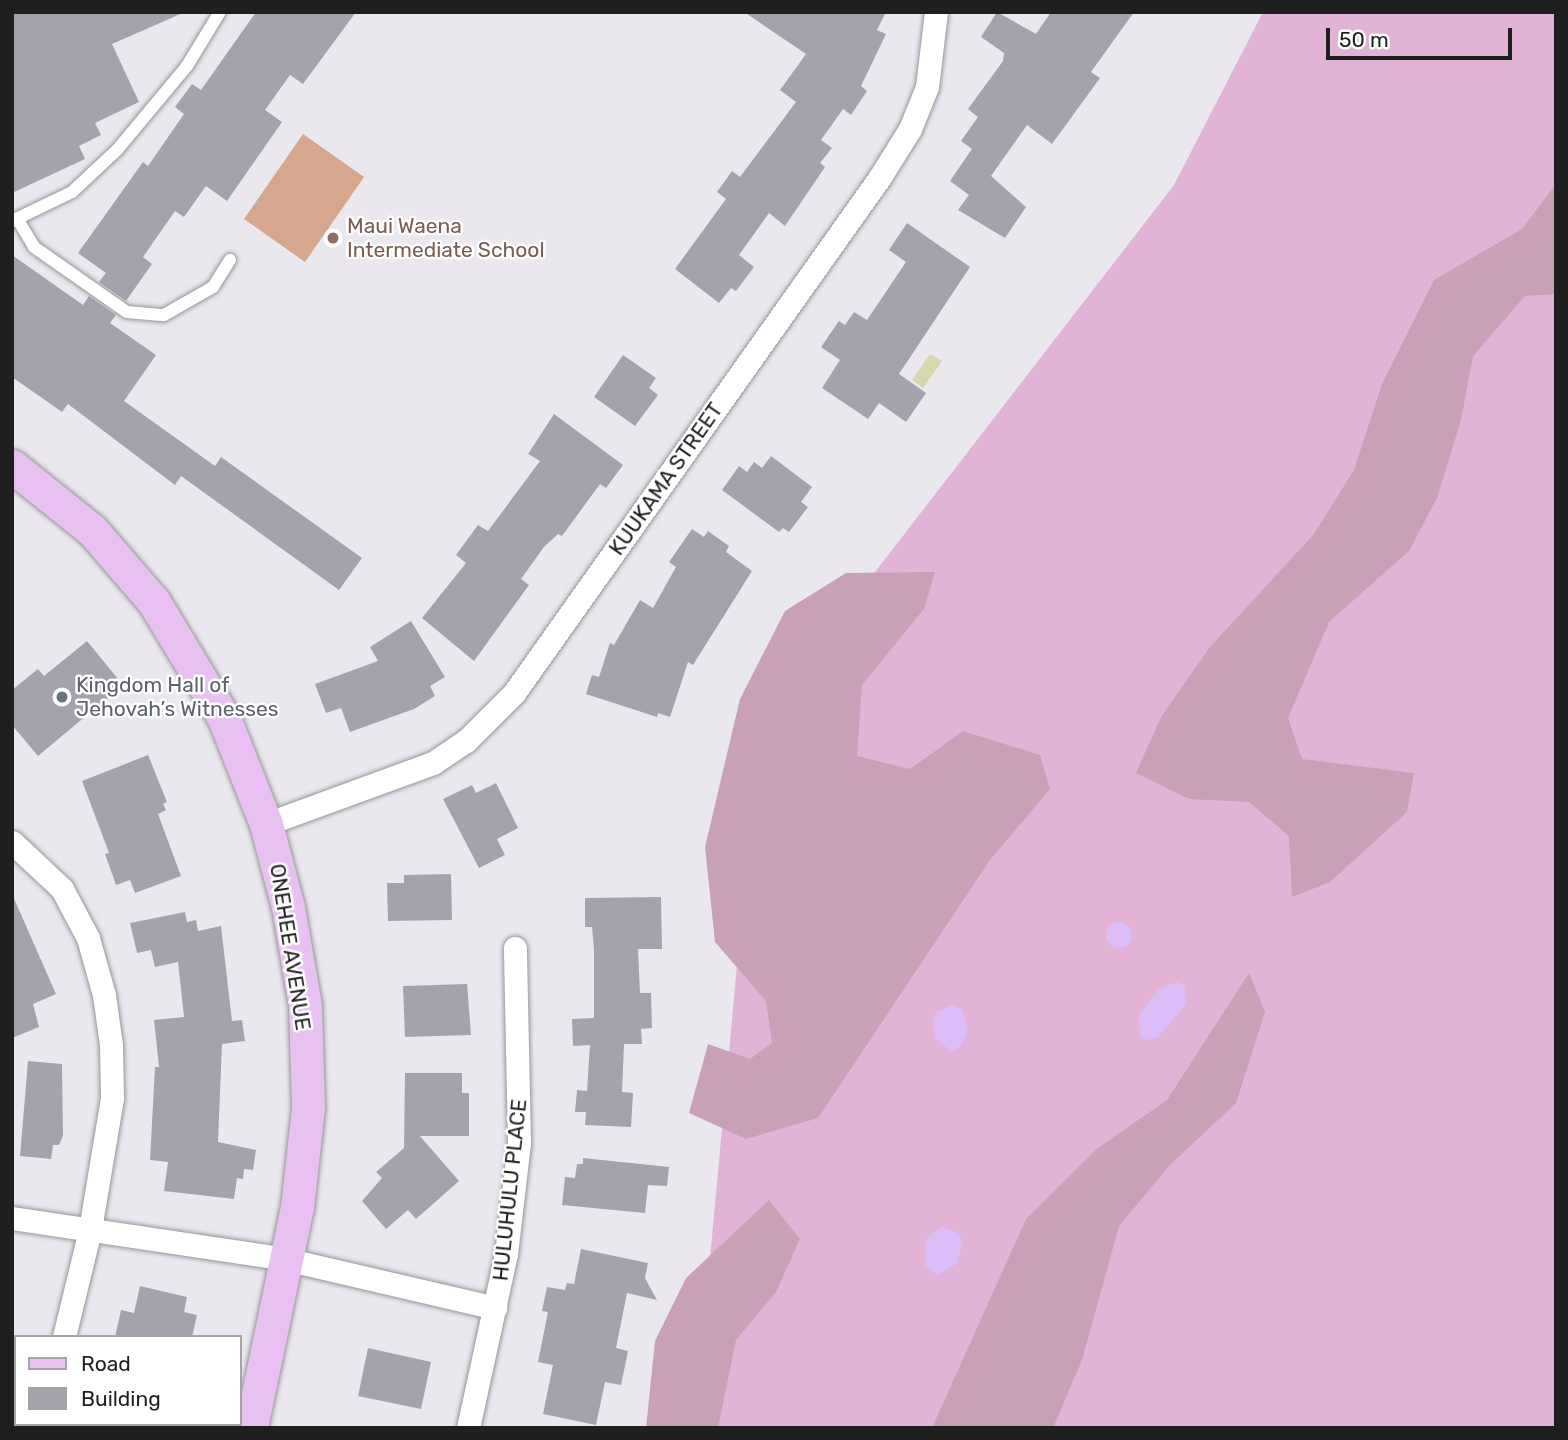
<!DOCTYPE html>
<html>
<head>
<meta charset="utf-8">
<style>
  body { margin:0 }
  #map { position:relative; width:1568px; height:1440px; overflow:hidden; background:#eae7ef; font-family:Rubik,sans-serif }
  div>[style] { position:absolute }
  .grass>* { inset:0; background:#e3b2d7 }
  .forest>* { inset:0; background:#c9a0b7 }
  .sand>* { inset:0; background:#dcbdf7 }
  .round { border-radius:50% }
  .pitch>* { inset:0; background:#d4a78e }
  .water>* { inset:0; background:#d7d6ac }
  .building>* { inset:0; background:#a4a3ad }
  .roads { filter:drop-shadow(0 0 2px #969696) drop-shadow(0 0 2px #969696) }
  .lane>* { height:12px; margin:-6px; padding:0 6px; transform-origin:6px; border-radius:6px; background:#fff }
  .street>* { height:23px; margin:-11.5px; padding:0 11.5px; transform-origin:11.5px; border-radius:11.5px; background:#fff }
  .secondary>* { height:33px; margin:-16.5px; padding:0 16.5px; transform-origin:16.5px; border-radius:16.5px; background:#e8c1f2 }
  .dots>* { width:19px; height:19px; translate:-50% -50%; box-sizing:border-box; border:4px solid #fff; border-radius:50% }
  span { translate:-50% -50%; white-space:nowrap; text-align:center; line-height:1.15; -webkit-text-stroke:5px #fff; paint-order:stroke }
  .education-label { font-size:21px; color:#785e54 }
  .left { translate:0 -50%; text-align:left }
  .street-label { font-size:21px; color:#1f1f1f }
  .worship-label { font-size:21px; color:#5b616d }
  .frame { position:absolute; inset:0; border:14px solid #1f1f1f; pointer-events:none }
  .legend { position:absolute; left:14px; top:1335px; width:228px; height:91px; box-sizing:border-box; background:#fff; border:2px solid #a5a5a5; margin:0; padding:9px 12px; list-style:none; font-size:21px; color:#1f1f1f }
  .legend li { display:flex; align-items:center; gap:14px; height:35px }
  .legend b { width:35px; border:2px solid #a5a5a5 }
  .scale { position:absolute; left:1326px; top:28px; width:186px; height:32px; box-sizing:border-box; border:4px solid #1f1f1f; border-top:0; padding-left:9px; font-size:21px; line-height:24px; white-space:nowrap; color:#1f1f1f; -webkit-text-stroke:5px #fff; paint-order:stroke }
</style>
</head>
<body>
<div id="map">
  <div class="grass">
    <div style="clip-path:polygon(1263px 12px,1556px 12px,1556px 1428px,681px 1428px,705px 1313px,743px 900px,848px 607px,1174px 185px)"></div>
  </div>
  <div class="forest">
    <div style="clip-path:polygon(1556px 184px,1556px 294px,1525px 296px,1473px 356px,1461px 420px,1437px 498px,1409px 551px,1329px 622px,1288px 718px,1302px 759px,1414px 773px,1407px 812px,1330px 882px,1292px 897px,1289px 836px,1249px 802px,1189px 799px,1136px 773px,1161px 717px,1210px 647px,1314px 534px,1354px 470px,1382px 384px,1434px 280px,1522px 229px)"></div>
    <div style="clip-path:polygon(935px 572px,924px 609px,862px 685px,857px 756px,910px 769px,963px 731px,1040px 755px,1050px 789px,990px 860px,818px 1118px,746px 1139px,689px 1113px,708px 1044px,750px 1059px,772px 1043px,766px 1001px,715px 942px,705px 847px,740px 699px,785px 611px,846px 573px)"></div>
    <div style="clip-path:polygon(1249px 973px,1265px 1012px,1236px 1103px,1170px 1165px,1119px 1226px,1082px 1360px,1053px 1428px,932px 1428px,1026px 1219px,1098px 1148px,1167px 1100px)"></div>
    <div style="clip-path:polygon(769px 1200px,800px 1239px,776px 1292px,736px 1340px,718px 1428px,646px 1428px,655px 1341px,686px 1278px)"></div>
  </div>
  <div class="sand">
    <div class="round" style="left:1106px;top:922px;width:26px;height:26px"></div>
    <div style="clip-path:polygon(1177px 982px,1185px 986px,1186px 1004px,1157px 1038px,1147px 1040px,1140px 1036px,1139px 1015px,1159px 989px)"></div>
    <div style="clip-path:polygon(952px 1005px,962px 1009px,968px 1030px,960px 1048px,952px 1051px,935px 1039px,933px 1024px,935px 1013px)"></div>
    <div style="clip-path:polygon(943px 1227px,958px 1233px,963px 1243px,956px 1264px,938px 1275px,925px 1266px,925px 1247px,927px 1237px)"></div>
  </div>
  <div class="pitch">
    <div style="clip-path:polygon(303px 134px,364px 177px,305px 262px,244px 219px)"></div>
  </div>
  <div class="water">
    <div style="clip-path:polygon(930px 354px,942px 361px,923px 388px,912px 380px)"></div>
  </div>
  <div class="building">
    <div style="clip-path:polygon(12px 12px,185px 12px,112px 44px,139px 102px,95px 123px,101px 135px,79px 146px,85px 159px,12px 193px)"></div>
    <div style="clip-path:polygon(256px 12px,356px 12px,303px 84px,290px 75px,265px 110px,282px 122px,227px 201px,206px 186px,184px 217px,175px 211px,143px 257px,152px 264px,126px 301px,99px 282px,106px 273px,78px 253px,143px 162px,148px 166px,184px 114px,175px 107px,192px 84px,201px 90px)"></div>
    <div style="clip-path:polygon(744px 12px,886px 12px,877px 30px,886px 34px,861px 86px,867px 91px,851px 115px,843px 109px,821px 140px,832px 148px,820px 163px,825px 167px,785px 226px,769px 213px,739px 255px,754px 267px,736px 291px,731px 288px,719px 303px,675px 269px,726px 199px,717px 192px,732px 171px,740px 177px,796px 102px,780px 90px,806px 54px)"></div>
    <div style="clip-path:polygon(997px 12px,1036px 34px,1051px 12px,1134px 12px,1091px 72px,1100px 78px,1052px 144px,1027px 125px,991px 176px,1026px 207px,1005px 238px,958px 210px,969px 195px,950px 181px,972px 149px,961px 141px,978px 117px,968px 109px,1003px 61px,1004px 53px,981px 37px)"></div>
    <div style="clip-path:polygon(907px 223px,970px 267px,899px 374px,926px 393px,906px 422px,879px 403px,868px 419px,822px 388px,840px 360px,821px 347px,839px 321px,845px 325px,854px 312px,867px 320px,906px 262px,889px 250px)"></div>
    <div style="clip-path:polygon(12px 255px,83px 305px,89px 296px,116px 315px,110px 323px,156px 355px,124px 401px,215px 466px,221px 457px,362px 558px,339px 590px,181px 476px,175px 485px,68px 404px,62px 412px,12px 377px)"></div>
    <div style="clip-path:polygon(623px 355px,656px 378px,649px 388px,658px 395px,635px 426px,594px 397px)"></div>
    <div style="clip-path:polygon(554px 414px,623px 465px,606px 488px,600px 484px,562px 536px,558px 534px,544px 547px,521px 579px,529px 585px,474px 661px,422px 618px,466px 563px,456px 555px,478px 525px,488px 531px,540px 461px,528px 454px)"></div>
    <div style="clip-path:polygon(771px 456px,812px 487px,801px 502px,808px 507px,789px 532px,783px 528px,779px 532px,722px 490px,739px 466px,747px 472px,754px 462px,762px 468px)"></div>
    <div style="clip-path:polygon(692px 529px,704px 537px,708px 531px,729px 546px,726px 552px,752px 571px,693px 665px,688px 662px,670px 717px,658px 713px,657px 717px,586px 694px,592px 675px,599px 677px,610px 643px,614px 645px,640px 600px,653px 608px,676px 567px,669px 562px)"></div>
    <div style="clip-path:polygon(411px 621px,445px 677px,430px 686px,435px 696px,414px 709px,350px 732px,341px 708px,326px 713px,315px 684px,378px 661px,370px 647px)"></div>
    <div style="clip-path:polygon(87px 641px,123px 685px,38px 756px,12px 725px,12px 690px,38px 669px,44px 676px)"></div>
    <div style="clip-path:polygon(148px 755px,167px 802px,163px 804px,166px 810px,158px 814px,181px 876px,135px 893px,130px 880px,116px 885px,105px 854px,109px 853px,82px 781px)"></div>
    <div style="clip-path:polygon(496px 783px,518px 828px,497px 839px,505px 855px,479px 868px,443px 799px,472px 785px,476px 793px)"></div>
    <div style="clip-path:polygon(451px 874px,452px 920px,388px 921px,387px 883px,404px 883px,404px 875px)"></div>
    <div style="clip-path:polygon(12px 894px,56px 994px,33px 1004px,39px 1027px,12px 1038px)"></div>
    <div style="clip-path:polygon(661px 897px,662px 949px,638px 949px,640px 993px,651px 993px,652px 1028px,641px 1029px,642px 1044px,624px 1044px,622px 1092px,633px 1093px,631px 1127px,585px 1125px,586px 1112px,575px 1112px,577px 1090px,587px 1091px,590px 1045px,573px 1046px,572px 1019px,594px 1018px,594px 950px,592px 927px,585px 927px,585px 898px)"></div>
    <div style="clip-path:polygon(185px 912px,187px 922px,196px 920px,198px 931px,221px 926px,232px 1021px,242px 1020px,245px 1041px,222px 1044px,218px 1142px,256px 1150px,253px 1170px,244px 1169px,243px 1179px,237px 1178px,234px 1199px,164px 1191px,168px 1162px,150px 1160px,155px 1067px,159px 1067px,154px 1020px,184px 1017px,178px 962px,155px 967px,151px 950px,137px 953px,130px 923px)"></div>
    <div style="clip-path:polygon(467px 984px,471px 1035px,405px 1037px,403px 986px)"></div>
    <div style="clip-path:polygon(28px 1061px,62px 1064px,63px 1136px,59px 1145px,53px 1145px,51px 1159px,20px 1156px)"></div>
    <div style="clip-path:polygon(405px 1073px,462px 1073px,462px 1093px,469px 1093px,469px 1136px,420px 1136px,459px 1181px,416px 1219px,408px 1210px,386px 1229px,362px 1201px,382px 1178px,376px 1172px,404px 1148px)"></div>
    <div style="clip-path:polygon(583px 1158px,669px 1167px,667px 1186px,648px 1185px,645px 1213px,562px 1205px,565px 1177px,575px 1178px,577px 1164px,583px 1164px)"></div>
    <div style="clip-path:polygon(581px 1249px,648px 1263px,645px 1278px,657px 1300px,627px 1293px,616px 1348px,628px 1351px,621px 1385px,605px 1382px,596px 1425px,543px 1414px,553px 1365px,538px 1362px,548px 1312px,542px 1311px,547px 1287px,565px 1290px,567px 1283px,574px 1284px)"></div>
    <div style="clip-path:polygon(140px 1286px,187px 1297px,184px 1312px,197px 1315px,192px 1337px,115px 1337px,121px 1310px,134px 1313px)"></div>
    <div style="clip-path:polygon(368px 1348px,431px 1362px,421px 1409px,358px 1396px)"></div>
  </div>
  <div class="roads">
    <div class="lane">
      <div style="left:18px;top:220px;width:31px;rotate:59deg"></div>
      <div style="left:34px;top:247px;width:113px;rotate:35deg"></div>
      <div style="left:127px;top:312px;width:37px;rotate:5deg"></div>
      <div style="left:164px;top:315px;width:56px;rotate:-29.7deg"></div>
      <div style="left:213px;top:287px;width:32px;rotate:-58deg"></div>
      <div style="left:12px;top:221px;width:67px;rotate:-25.8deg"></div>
      <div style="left:72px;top:192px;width:62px;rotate:-43deg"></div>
      <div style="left:117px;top:150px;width:109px;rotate:-50.2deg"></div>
      <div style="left:187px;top:66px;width:63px;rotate:-58.6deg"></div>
    </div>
    <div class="street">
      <div style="left:266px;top:824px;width:178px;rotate:-20.1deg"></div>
      <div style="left:433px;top:763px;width:40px;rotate:-34deg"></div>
      <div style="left:466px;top:741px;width:68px;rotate:-45deg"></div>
      <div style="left:514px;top:693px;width:633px;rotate:-54.65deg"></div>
      <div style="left:880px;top:177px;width:57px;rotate:-58deg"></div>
      <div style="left:910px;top:129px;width:45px;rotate:-68deg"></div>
      <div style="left:927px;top:87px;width:76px;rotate:-83.2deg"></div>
      <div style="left:12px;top:842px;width:69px;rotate:43.2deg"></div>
      <div style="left:62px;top:889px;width:55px;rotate:62deg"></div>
      <div style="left:88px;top:938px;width:59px;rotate:74.3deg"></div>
      <div style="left:104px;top:995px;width:50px;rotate:82deg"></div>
      <div style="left:111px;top:1045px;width:53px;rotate:88.9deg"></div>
      <div style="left:112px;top:1098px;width:134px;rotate:99.5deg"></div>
      <div style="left:90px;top:1230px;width:110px;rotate:103.7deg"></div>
      <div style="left:12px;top:1218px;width:276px;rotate:8.5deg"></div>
      <div style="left:285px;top:1259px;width:216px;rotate:13.1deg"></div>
      <div style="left:43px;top:1428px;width:4px;rotate:-76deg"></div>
      <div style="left:468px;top:1428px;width:178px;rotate:-77.7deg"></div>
      <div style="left:506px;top:1254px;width:112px;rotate:-83.3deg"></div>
      <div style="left:519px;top:1143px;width:195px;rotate:-91.2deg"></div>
    </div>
    <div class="secondary">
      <div style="left:12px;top:466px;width:102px;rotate:38.7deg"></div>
      <div style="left:92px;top:530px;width:95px;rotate:49.3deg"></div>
      <div style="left:154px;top:602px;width:135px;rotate:58.9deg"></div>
      <div style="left:224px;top:718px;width:114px;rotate:68.4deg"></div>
      <div style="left:266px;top:824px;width:86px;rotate:75.2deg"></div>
      <div style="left:288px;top:907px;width:99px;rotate:80.2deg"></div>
      <div style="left:305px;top:1005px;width:103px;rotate:88.3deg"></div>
      <div style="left:308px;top:1108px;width:100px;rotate:96.3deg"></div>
      <div style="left:297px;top:1207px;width:226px;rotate:101.8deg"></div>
    </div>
  </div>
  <div class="dots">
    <div style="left:333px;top:238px;background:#8d6e63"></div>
    <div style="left:62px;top:697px;background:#6b7280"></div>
  </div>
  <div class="education-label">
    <span class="left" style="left:347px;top:238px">Maui Waena<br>Intermediate School</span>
  </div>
  <div class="street-label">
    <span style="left:666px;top:479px;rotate:-55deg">KUUKAMA STREET</span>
    <span style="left:290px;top:947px;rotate:81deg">ONEHEE AVENUE</span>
    <span style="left:510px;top:1190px;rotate:-84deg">HULUHULU PLACE</span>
  </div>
  <div class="worship-label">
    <span class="left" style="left:76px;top:697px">Kingdom Hall of<br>Jehovah’s Witnesses</span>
  </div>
  <div class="frame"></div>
  <ul class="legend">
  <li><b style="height:9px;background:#e8c1f2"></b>Road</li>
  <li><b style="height:19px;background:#a4a3ad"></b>Building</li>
  </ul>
  <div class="scale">50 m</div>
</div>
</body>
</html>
